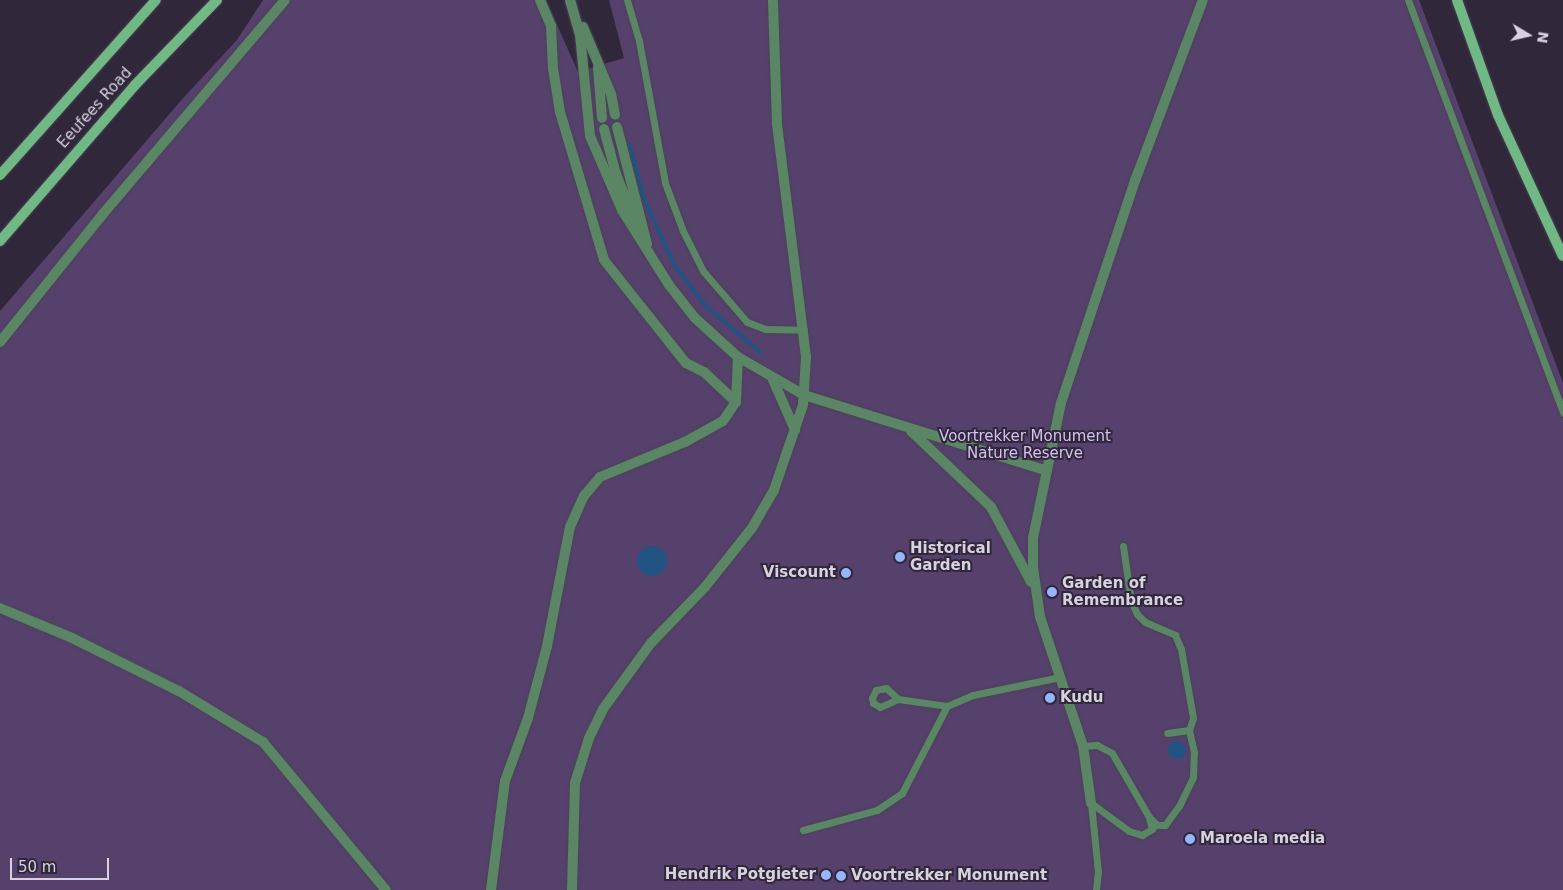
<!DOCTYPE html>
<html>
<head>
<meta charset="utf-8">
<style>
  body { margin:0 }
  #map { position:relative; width:1563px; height:890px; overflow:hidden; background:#30273b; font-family:"DejaVu Sans",sans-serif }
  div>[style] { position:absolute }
  .green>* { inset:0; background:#55416b }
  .water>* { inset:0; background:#215383 }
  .round { border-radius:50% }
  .stream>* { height:4px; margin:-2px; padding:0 2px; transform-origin:2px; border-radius:2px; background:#215383 }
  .roads { filter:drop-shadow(0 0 1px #4b4255) drop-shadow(0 0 1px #4b4255) }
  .service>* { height:7px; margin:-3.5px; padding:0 3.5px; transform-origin:3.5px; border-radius:3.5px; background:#5a8665 }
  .minor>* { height:10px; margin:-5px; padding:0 5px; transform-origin:5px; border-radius:5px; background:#5a8665 }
  .secondary>* { height:10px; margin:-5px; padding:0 5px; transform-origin:5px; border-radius:5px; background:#71b984 }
  .dots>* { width:14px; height:14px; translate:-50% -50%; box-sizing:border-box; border:2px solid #30273b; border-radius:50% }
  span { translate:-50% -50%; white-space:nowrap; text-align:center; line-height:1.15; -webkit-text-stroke:4px #30273b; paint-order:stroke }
  .street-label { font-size:15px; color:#d8d2e0 }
  .park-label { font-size:15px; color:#d7c0f4 }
  .poi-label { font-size:15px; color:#d8d2e0; font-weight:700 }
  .left { translate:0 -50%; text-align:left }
  .right { translate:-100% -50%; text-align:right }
  .north { position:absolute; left:1503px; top:10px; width:50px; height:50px; -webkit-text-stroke:4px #30273b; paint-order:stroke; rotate:99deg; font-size:14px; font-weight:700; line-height:20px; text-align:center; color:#d8d2e0 }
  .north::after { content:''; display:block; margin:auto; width:18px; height:22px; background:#d8d2e0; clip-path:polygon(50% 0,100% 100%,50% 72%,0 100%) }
  .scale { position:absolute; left:10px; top:858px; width:99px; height:22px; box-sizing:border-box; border:2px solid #d8d2e0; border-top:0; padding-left:6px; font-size:15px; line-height:18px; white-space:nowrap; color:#d8d2e0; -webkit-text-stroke:4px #30273b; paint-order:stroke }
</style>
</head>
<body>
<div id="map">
  <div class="green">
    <div style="clip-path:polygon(263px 0,546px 0,578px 72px,624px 58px,609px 0,1419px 0,1563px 383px,1563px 890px,0 890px,0 311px,185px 96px,237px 40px)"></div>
  </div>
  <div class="water">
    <div class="round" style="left:637px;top:546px;width:30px;height:30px"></div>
    <div class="round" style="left:1168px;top:741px;width:18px;height:18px"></div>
  </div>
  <div class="stream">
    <div style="left:630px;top:145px;width:56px;rotate:75.5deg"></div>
    <div style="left:644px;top:199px;width:74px;rotate:65.2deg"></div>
    <div style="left:675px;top:266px;width:51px;rotate:52.2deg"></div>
    <div style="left:706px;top:306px;width:71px;rotate:40.4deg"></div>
  </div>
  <div class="roads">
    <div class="service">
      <div style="left:627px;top:0;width:43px;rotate:73.7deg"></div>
      <div style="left:639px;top:41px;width:144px;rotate:79.6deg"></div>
      <div style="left:665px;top:183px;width:51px;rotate:69.4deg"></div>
      <div style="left:683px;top:231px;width:45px;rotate:63.4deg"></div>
      <div style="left:703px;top:271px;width:67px;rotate:49.2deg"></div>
      <div style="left:747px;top:322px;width:19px;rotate:21deg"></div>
      <div style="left:765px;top:329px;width:39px;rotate:1deg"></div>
      <div style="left:1408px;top:0;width:441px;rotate:69.4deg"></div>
      <div style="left:1123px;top:546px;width:56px;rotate:81.7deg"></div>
      <div style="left:1131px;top:601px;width:14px;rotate:65deg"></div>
      <div style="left:1137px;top:614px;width:11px;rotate:45deg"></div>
      <div style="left:1145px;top:622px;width:33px;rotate:23deg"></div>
      <div style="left:1175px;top:635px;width:15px;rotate:67deg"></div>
      <div style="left:1181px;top:649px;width:70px;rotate:80.1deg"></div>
      <div style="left:1193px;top:718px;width:13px;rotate:108deg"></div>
      <div style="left:1189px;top:730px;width:22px;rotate:172deg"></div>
      <div style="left:898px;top:699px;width:16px;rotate:-137deg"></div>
      <div style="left:886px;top:688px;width:10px;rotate:169deg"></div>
      <div style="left:876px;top:690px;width:9px;rotate:117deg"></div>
      <div style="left:872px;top:698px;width:5px;rotate:79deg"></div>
      <div style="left:873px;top:703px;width:8px;rotate:30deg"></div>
      <div style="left:880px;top:707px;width:20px;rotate:-24deg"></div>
      <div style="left:898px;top:699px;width:49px;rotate:8.1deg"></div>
      <div style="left:947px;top:706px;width:28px;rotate:-23deg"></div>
      <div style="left:973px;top:695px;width:89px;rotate:-11.7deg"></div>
      <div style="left:1083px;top:746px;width:14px;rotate:-4deg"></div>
      <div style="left:1097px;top:745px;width:17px;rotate:28deg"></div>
      <div style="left:1112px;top:753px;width:74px;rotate:60deg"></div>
      <div style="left:1149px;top:817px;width:11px;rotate:45deg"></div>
      <div style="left:1157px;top:825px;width:8px"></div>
      <div style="left:1165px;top:825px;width:24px;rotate:-54deg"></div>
      <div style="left:1179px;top:806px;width:32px;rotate:-64deg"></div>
      <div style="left:1193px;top:777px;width:25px;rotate:-88deg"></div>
      <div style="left:1194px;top:752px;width:23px;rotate:-103deg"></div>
      <div style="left:803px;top:830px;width:77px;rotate:-15.1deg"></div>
      <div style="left:877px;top:810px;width:30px;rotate:-34deg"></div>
      <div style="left:902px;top:793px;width:98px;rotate:-62.7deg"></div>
      <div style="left:1096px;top:890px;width:18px;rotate:-84deg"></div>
      <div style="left:1098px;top:872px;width:69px;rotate:-95.8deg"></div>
      <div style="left:1091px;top:803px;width:47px;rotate:36.4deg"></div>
      <div style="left:1129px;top:831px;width:14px;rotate:17deg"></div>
      <div style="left:1142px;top:835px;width:12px;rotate:-31deg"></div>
      <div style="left:1152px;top:829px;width:11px;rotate:-105deg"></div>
    </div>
    <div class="minor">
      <div style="left:540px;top:0;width:28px;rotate:67deg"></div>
      <div style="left:551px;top:26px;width:42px;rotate:87.3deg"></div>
      <div style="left:553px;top:68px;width:45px;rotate:81deg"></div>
      <div style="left:560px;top:112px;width:154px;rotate:73.4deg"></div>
      <div style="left:604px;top:260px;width:132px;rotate:51.5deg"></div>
      <div style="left:686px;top:363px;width:20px;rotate:27deg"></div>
      <div style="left:704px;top:372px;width:44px;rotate:43.2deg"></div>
      <div style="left:570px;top:0;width:35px;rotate:74deg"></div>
      <div style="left:580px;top:34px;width:102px;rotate:84.4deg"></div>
      <div style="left:590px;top:136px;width:81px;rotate:66.6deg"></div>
      <div style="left:622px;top:210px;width:89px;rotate:57.9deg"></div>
      <div style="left:669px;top:285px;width:42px;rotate:51.8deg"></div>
      <div style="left:695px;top:318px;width:58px;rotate:42.2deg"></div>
      <div style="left:738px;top:357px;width:76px;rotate:29.9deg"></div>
      <div style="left:804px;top:395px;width:252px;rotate:17.3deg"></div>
      <div style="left:583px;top:27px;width:73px;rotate:67.3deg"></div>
      <div style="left:611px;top:94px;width:21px;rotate:79deg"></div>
      <div style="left:598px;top:68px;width:50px;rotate:85.4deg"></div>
      <div style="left:617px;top:127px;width:121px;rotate:75.6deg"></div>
      <div style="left:604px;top:129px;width:47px;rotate:75.1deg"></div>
      <div style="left:616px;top:174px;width:54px;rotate:68.2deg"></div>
      <div style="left:0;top:342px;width:163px;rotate:-51.2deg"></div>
      <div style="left:102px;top:215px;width:282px;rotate:-49.6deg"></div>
      <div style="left:773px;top:380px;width:55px;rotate:66.3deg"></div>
      <div style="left:911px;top:431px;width:110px;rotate:43.5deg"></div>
      <div style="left:991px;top:507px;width:85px;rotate:61.9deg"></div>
      <div style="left:0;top:608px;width:78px;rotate:22.6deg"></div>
      <div style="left:72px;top:638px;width:119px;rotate:26.4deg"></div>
      <div style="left:179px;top:691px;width:98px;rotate:31.3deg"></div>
      <div style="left:263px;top:742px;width:192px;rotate:50.3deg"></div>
      <div style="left:1091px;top:803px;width:58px;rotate:-98deg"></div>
      <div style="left:1083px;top:746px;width:136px;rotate:-108.4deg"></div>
      <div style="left:1040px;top:617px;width:50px;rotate:-98deg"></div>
      <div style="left:1033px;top:567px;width:29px;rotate:-90deg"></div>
      <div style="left:1033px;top:538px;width:138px;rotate:-78.3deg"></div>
      <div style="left:1061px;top:403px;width:237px;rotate:-71.6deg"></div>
      <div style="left:1136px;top:178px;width:190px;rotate:-69.4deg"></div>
      <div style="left:491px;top:890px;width:110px;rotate:-82.7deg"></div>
      <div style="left:505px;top:781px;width:67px;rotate:-69.9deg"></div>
      <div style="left:528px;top:718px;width:74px;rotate:-75.2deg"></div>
      <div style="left:547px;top:646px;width:121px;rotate:-79.1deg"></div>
      <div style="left:570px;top:527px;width:34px;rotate:-66deg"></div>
      <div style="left:584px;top:496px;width:25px;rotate:-50deg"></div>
      <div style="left:600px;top:477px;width:92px;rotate:-22.4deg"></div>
      <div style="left:685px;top:442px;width:43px;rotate:-28.9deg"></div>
      <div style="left:723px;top:421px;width:23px;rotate:-56deg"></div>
      <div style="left:736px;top:402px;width:45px;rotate:-87.5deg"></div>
      <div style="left:572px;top:890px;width:107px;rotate:-88.4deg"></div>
      <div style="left:575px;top:783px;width:47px;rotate:-72.7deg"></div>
      <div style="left:589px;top:738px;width:32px;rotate:-64deg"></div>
      <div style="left:603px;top:709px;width:82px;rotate:-54deg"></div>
      <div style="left:651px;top:643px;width:78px;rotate:-46deg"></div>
      <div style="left:705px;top:587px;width:75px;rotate:-51.5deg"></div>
      <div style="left:752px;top:528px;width:44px;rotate:-59.9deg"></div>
      <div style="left:774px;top:490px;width:90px;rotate:-71.2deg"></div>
      <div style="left:803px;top:405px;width:48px;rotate:-86.4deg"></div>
      <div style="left:806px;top:357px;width:236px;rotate:-97.1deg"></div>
      <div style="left:777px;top:123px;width:123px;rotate:-91.9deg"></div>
    </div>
    <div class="secondary">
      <div style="left:1457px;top:0;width:122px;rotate:70.4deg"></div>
      <div style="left:1498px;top:115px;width:155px;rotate:65.3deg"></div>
      <div style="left:0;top:175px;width:234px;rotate:-48.3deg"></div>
      <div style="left:0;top:241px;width:206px;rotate:-49.1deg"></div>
      <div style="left:135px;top:85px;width:118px;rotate:-46deg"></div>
    </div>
  </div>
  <div class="dots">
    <div style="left:900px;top:557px;background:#95b6fd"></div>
    <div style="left:846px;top:573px;background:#95b6fd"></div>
    <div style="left:1052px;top:592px;background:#95b6fd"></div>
    <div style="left:1050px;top:698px;background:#95b6fd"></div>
    <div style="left:1190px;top:839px;background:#95b6fd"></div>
    <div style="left:826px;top:875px;background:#95b6fd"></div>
    <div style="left:841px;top:876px;background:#95b6fd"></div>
  </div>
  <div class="street-label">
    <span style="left:95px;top:108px;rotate:-48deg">Eeufees Road</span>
  </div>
  <div class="park-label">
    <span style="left:1025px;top:445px">Voortrekker Monument<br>Nature Reserve</span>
  </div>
  <div class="poi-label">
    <span class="left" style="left:910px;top:557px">Historical<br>Garden</span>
    <span class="right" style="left:836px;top:573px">Viscount</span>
    <span class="left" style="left:1062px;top:592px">Garden of<br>Remembrance</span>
    <span class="left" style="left:1060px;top:698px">Kudu</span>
    <span class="left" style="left:1200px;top:839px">Maroela media</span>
    <span class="right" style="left:816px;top:875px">Hendrik Potgieter</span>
    <span class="left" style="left:851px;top:876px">Voortrekker Monument</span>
  </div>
  <div class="north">N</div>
  <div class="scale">50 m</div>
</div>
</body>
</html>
